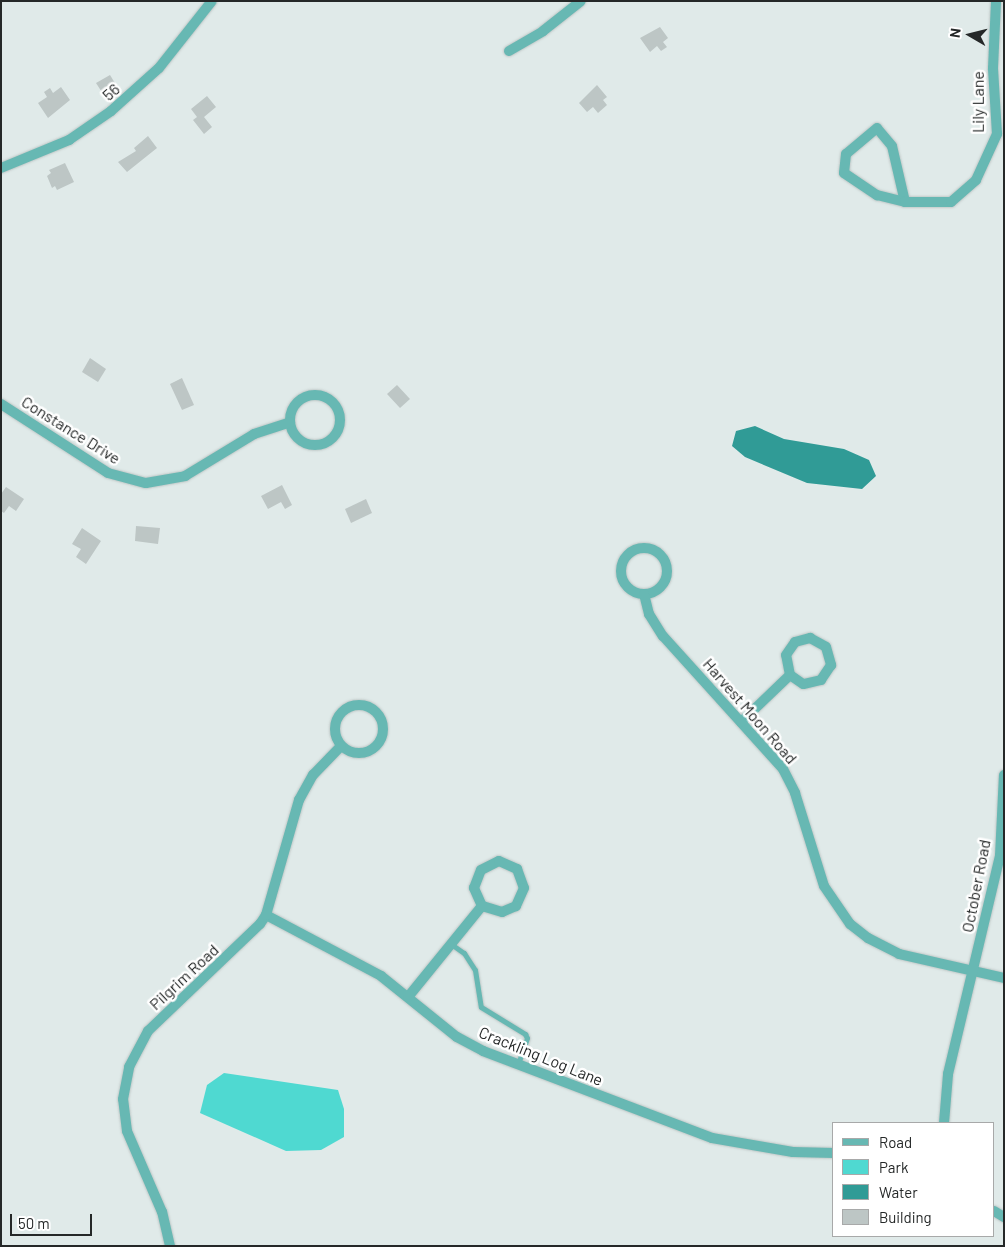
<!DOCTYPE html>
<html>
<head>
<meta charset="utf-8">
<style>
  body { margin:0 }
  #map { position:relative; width:1005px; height:1247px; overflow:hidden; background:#e0eae9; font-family:Barlow,sans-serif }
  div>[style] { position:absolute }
  .green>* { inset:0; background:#4fd9d1 }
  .water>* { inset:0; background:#309b96 }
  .building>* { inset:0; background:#bdc6c5 }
  .roads { filter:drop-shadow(0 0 1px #bec7c6) drop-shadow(0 0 1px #bec7c6) }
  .lane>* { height:5px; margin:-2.5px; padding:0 2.5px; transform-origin:2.5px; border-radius:2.5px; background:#67b8b3 }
  .street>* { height:10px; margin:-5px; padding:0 5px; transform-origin:5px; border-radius:5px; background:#67b8b3 }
  .street>.ring { margin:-5px; padding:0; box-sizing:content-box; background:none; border:10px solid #67b8b3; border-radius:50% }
  span { translate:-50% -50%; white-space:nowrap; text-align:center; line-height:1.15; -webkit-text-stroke:5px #fff; paint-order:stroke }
  .street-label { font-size:16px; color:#252828 }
  .frame { position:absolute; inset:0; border:2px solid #252828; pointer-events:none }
  .legend { position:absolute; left:832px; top:1122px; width:162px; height:115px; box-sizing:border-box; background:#fff; border:1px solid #a8a9a9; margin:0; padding:6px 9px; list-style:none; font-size:15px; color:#252828 }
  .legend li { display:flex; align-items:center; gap:10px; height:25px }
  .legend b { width:25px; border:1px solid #a8a9a9 }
  .north { position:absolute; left:945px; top:10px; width:50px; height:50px; -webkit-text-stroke:4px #fff; paint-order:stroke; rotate:278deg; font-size:14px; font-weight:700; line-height:20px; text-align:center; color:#252828 }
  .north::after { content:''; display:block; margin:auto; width:18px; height:22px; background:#252828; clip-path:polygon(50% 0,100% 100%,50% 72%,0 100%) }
  .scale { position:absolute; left:10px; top:1214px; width:82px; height:22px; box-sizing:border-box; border:2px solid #252828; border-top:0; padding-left:6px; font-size:15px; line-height:18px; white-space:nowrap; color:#252828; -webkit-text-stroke:4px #fff; paint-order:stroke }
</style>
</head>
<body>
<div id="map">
  <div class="green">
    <div style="clip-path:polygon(224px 1073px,338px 1090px,344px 1109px,344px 1137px,321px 1150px,286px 1151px,200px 1113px,207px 1085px)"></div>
  </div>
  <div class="water">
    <div style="clip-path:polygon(755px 426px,784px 439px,844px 449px,869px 460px,876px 476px,862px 489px,807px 483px,745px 457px,732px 446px,736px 431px)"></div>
  </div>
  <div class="building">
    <div style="clip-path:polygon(660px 27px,668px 38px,663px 42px,667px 47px,661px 51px,657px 46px,650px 52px,640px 38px)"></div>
    <div style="clip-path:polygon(110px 75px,118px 88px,105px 97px,96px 83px)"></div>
    <div style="clip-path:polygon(597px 85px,607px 97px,603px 100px,607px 105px,598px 113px,593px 107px,587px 112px,579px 103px)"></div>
    <div style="clip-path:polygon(61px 87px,70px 100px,48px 118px,38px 103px,47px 97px,44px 92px,50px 88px,53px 93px)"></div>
    <div style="clip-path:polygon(207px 96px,216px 107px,204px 117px,212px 127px,204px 134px,193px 120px,197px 117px,191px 109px)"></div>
    <div style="clip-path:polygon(148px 136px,157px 148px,127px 172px,118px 162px,136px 151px,134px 148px)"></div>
    <div style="clip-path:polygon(65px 163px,74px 182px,57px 190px,55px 186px,52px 188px,47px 176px,51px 173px,49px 170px)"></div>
    <div style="clip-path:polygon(90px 358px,106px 369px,98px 382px,82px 372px)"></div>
    <div style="clip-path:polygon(182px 378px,194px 405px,182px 410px,170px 384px)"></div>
    <div style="clip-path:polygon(397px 385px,410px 399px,400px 408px,387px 394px)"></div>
    <div style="clip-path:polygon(282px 485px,292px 505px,285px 509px,281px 502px,268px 509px,261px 496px)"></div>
    <div style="clip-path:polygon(6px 487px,24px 499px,16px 511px,9px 506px,4px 513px,1px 511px,1px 494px)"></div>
    <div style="clip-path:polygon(366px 499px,372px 513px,351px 523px,345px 509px)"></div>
    <div style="clip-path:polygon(136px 526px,160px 528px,158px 544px,135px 541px)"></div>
    <div style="clip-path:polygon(82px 528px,101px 541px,86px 564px,76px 557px,81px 549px,72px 544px)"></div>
  </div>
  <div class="roads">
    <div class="lane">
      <div style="left:451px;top:944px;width:16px;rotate:35deg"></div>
      <div style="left:464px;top:953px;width:20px;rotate:57deg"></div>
      <div style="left:475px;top:970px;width:37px;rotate:81deg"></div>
      <div style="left:481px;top:1007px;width:52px;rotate:31.5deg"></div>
      <div style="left:525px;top:1034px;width:4px;rotate:63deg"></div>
      <div style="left:527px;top:1038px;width:28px;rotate:109deg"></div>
    </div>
    <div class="street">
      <div style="left:509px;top:51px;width:39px;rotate:-30deg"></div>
      <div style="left:543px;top:31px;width:48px;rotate:-38.3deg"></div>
      <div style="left:1px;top:168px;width:74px;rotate:-22.4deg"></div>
      <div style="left:69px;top:140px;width:51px;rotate:-34.6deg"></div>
      <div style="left:111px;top:111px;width:64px;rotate:-41.9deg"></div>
      <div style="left:159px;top:68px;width:85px;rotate:-51.7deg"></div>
      <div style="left:905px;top:202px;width:57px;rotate:-103.1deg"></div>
      <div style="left:892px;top:146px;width:23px;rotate:-130deg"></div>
      <div style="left:877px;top:128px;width:40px;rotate:140deg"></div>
      <div style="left:846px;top:154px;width:19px;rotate:96deg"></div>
      <div style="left:844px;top:173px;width:40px;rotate:34deg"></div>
      <div style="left:877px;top:195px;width:29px;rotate:14deg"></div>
      <div style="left:905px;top:202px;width:46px"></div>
      <div style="left:951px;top:202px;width:33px;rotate:-41deg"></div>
      <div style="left:976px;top:180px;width:51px;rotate:-65.5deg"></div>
      <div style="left:997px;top:134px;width:66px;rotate:-93.5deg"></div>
      <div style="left:993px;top:68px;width:67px;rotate:-87.4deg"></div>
      <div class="ring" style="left:290px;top:395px;width:40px;height:40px"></div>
      <div style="left:1px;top:404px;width:127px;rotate:32.8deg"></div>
      <div style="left:108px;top:473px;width:39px;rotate:15deg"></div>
      <div style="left:146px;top:483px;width:40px;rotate:-10deg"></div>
      <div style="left:185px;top:476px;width:81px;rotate:-31.3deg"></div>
      <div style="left:254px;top:434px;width:38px;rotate:-18deg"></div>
      <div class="ring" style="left:621px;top:548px;width:36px;height:36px"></div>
      <div style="left:644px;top:594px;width:21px;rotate:76deg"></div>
      <div style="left:649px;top:614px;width:26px;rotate:58deg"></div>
      <div style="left:663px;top:636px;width:179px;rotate:47.9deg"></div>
      <div style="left:783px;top:769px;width:27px;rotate:63deg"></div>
      <div style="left:795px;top:793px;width:97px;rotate:72.7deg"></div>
      <div style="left:824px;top:886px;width:46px;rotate:55.6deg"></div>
      <div style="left:850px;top:924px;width:23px;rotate:38deg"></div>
      <div style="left:868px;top:938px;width:35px;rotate:27deg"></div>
      <div style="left:899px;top:954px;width:108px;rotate:12.9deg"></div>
      <div class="ring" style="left:335px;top:705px;width:38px;height:38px"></div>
      <div style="left:741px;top:722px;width:68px;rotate:-43.8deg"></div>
      <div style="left:790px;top:675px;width:20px;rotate:-101deg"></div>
      <div style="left:786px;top:655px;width:16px;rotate:-55deg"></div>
      <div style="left:795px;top:642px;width:16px;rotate:-15deg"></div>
      <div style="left:810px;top:638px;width:18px;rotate:29deg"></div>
      <div style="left:826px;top:647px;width:19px;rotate:74deg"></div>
      <div style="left:831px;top:665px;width:18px;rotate:124deg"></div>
      <div style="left:821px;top:680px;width:18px;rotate:167deg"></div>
      <div style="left:803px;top:684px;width:16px;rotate:-145deg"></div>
      <div style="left:266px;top:915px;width:130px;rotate:27.9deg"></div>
      <div style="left:381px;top:976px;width:97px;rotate:38.8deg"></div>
      <div style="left:457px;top:1037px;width:30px;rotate:28deg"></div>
      <div style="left:483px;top:1051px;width:245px;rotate:20.8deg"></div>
      <div style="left:712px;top:1138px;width:82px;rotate:9.8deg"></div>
      <div style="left:793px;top:1152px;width:41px;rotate:1.4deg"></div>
      <div style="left:408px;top:997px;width:117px;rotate:-50.9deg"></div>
      <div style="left:482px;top:906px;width:20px;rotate:-114deg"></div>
      <div style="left:474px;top:888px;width:19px;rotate:-69deg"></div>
      <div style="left:481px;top:870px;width:20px;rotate:-27deg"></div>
      <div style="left:499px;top:861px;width:20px;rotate:24deg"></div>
      <div style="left:517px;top:869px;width:20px;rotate:70deg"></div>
      <div style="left:524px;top:888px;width:20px;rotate:114deg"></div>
      <div style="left:516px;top:906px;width:15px;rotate:157deg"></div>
      <div style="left:502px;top:912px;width:21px;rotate:-163deg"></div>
      <div style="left:944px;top:1123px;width:49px;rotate:-85.3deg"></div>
      <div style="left:948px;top:1074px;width:224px;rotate:-76.6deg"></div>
      <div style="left:1000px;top:856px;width:81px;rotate:-87.2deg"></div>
      <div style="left:994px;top:1211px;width:12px;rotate:31deg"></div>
      <div style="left:170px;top:1246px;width:35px;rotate:-103deg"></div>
      <div style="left:162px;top:1212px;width:88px;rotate:-113.4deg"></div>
      <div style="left:127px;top:1131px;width:32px;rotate:-97deg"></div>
      <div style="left:123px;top:1099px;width:33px;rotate:-79deg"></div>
      <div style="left:129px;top:1067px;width:41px;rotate:-62.2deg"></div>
      <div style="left:148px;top:1031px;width:155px;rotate:-43.7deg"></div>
      <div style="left:260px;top:924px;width:11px;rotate:-56deg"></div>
      <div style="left:266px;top:915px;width:120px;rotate:-74deg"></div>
      <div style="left:299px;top:800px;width:29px;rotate:-61deg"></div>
      <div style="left:313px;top:775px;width:40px;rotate:-46deg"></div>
    </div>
  </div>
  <div class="street-label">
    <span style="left:111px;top:92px;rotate:-41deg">56</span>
    <span style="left:978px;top:102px;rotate:-90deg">Lily Lane</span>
    <span style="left:71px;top:430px;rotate:32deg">Constance Drive</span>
    <span style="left:750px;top:711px;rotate:49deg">Harvest Moon Road</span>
    <span style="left:976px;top:886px;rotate:-79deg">October Road</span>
    <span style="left:184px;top:977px;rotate:-43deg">Pilgrim Road</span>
    <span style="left:541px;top:1056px;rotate:22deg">Crackling Log Lane</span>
  </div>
  <div class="frame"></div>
  <ul class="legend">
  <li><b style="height:6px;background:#67b8b3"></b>Road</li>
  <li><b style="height:14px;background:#4fd9d1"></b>Park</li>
  <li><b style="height:14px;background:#309b96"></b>Water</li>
  <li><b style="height:14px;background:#bdc6c5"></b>Building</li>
  </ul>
  <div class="north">N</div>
  <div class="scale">50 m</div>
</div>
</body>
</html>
